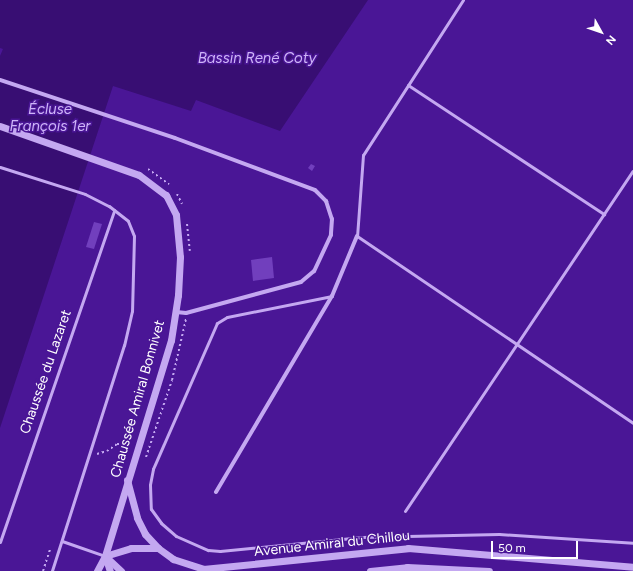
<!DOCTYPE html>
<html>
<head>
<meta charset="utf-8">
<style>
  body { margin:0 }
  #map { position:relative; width:633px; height:571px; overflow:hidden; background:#4a1696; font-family:Figtree,sans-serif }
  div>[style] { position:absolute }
  .water>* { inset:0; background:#380e73 }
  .building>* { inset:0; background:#713fbd }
  .path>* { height:2px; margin-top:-1px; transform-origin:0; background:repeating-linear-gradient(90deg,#c4a8f1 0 2px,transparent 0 5px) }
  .service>* { height:3px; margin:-1.5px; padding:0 1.5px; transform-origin:1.5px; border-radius:1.5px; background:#c4a8f1 }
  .minor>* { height:4px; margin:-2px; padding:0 2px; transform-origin:2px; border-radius:2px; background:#c4a8f1 }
  .tertiary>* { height:7px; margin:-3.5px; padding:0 3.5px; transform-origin:3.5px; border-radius:3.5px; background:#c4a8f1 }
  span { translate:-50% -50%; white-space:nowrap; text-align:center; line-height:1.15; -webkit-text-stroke:3px #4a1696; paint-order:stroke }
  .street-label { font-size:14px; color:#fff }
  .water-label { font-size:15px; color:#ceb4f8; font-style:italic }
  .north { position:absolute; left:581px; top:12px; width:40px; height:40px; -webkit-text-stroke:3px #4a1696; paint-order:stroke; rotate:130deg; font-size:11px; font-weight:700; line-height:16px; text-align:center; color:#fff }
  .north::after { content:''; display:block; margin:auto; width:14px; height:18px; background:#fff; clip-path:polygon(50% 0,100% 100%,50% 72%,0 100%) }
  .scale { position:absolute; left:491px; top:541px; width:87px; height:18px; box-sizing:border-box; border:2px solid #fff; border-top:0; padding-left:5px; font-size:12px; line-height:14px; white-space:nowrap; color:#fff; -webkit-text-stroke:3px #4a1696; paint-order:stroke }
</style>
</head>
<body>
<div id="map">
  <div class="water">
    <div style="clip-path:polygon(0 0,368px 0,280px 131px,196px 100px,191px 111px,113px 86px,0 428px,0 56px,3px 49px,0 48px)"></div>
  </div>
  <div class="building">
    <div style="clip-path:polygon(311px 164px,315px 166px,312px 171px,308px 168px)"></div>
    <div style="clip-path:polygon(94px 222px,102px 224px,94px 249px,86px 247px)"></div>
    <div style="clip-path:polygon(272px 257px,274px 278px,253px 281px,251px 260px)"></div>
  </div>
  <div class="path">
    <div style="left:148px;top:169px;width:26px;rotate:36deg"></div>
    <div style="left:177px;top:194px;width:11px;rotate:63deg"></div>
    <div style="left:187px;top:224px;width:27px;rotate:84deg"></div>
    <div style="left:97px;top:454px;width:10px;rotate:-17deg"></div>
    <div style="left:107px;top:451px;width:12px;rotate:-35deg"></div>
    <div style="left:117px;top:444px;width:13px"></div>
    <div style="left:146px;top:457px;width:81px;rotate:-71.3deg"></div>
    <div style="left:172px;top:380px;width:63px;rotate:-77.1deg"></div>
    <div style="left:43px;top:571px;width:23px;rotate:-72deg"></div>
  </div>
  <div class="service">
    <div style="left:463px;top:0;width:184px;rotate:122.8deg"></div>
    <div style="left:363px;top:155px;width:81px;rotate:94.2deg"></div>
    <div style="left:357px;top:236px;width:333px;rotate:34.1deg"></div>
    <div style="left:408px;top:85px;width:235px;rotate:33.4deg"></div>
    <div style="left:0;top:167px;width:89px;rotate:17.6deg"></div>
    <div style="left:85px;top:194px;width:27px;rotate:27deg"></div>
    <div style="left:109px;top:206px;width:24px;rotate:38deg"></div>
    <div style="left:128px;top:221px;width:16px;rotate:68deg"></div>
    <div style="left:134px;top:236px;width:75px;rotate:91.5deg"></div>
    <div style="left:132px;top:311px;width:35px;rotate:103deg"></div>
    <div style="left:124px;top:345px;width:237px;rotate:107.7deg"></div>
    <div style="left:332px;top:296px;width:107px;rotate:168.7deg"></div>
    <div style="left:227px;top:317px;width:12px;rotate:149deg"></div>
    <div style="left:217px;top:323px;width:159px;rotate:113.7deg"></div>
    <div style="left:153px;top:469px;width:16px;rotate:101deg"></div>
    <div style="left:150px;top:485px;width:24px;rotate:88deg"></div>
    <div style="left:151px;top:509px;width:17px;rotate:54deg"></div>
    <div style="left:161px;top:523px;width:20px;rotate:41deg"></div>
    <div style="left:176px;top:536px;width:35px;rotate:24deg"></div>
    <div style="left:208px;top:550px;width:12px;rotate:5deg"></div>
    <div style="left:220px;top:551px;width:143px;rotate:-5.6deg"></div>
    <div style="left:362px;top:537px;width:137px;rotate:-1.3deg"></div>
    <div style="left:499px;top:534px;width:134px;rotate:3.8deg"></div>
    <div style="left:405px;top:511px;width:409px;rotate:-56.2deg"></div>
    <div style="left:62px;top:541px;width:46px;rotate:19.2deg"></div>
    <div style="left:0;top:542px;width:351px;rotate:-71deg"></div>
  </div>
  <div class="minor">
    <div style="left:0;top:80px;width:184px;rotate:18.3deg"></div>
    <div style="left:175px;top:138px;width:149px;rotate:20.4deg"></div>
    <div style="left:315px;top:190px;width:16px;rotate:45deg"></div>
    <div style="left:326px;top:201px;width:19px;rotate:72deg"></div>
    <div style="left:332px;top:219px;width:16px;rotate:94deg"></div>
    <div style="left:331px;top:235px;width:40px;rotate:115deg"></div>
    <div style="left:314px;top:271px;width:17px;rotate:140deg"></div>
    <div style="left:301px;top:282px;width:119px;rotate:164.9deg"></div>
    <div style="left:186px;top:313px;width:10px;rotate:-174deg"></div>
    <div style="left:216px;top:492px;width:228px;rotate:-59.4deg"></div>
    <div style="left:332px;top:296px;width:65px;rotate:-67.4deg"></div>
  </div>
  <div class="tertiary">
    <div style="left:0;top:126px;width:147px;rotate:19.4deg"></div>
    <div style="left:139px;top:175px;width:34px;rotate:37deg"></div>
    <div style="left:166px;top:195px;width:22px;rotate:63deg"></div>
    <div style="left:176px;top:215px;width:42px;rotate:84.6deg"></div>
    <div style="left:180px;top:257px;width:38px;rotate:93deg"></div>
    <div style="left:178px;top:295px;width:46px;rotate:98.8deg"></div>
    <div style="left:171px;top:340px;width:226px;rotate:107deg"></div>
    <div style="left:105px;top:556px;width:17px;rotate:118deg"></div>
    <div style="left:127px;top:480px;width:39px;rotate:75deg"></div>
    <div style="left:137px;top:518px;width:18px;rotate:63deg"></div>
    <div style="left:145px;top:534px;width:19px;rotate:47deg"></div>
    <div style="left:158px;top:548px;width:19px;rotate:36deg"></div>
    <div style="left:173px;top:559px;width:32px;rotate:18deg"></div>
    <div style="left:203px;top:569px;width:206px;rotate:-5.8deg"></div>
    <div style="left:408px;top:548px;width:226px;rotate:4.8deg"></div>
    <div style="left:105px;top:556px;width:27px;rotate:-17deg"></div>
    <div style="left:131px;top:548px;width:27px"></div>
    <div style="left:105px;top:556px;width:22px;rotate:43deg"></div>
    <div style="left:105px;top:556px;width:16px;rotate:72deg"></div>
    <div style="left:370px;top:571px;width:37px;rotate:-6deg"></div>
    <div style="left:407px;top:567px;width:82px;rotate:2.8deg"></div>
  </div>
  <div class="street-label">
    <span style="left:46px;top:372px;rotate:-71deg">Chaussée du Lazaret</span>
    <span style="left:138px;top:399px;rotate:-74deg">Chaussée Amiral Bonnivet</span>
    <span style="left:332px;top:544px;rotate:-6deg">Avenue Amiral du Chillou</span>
  </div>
  <div class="water-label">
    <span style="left:257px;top:59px">Bassin René Coty</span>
    <span style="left:50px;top:118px">Écluse<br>François 1er</span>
  </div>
  <div class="north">N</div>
  <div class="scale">50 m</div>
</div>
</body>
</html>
